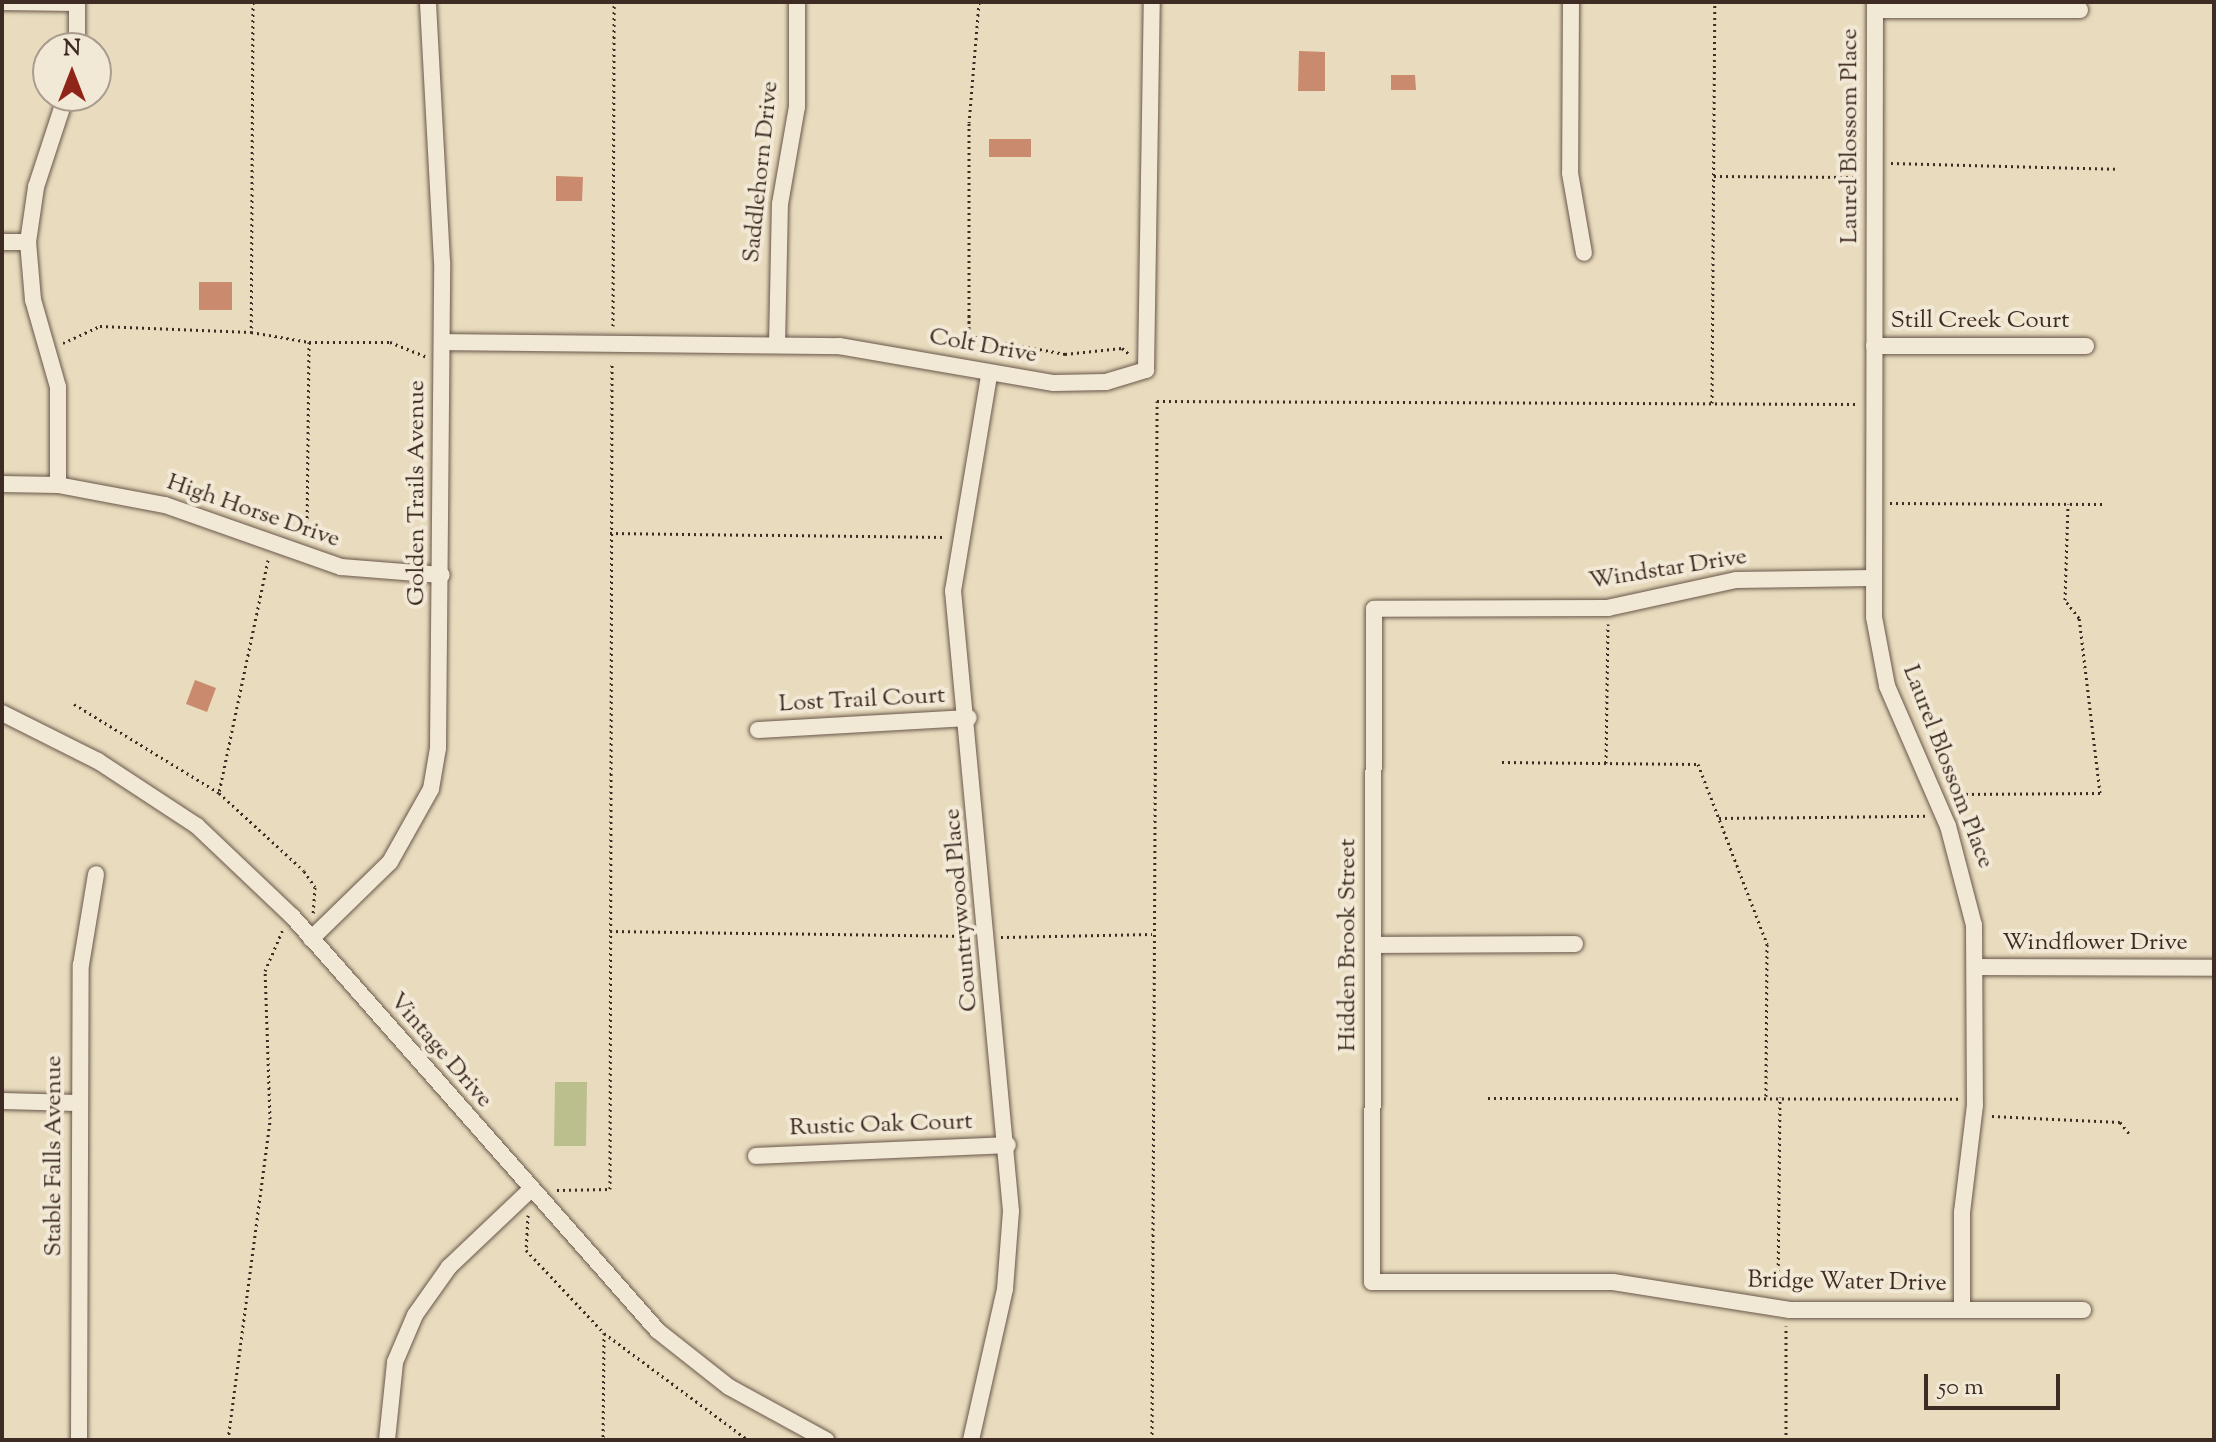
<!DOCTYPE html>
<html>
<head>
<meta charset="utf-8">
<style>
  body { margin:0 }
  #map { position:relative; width:2216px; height:1442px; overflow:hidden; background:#e9dcbe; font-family:"Sorts Mill Goudy",serif }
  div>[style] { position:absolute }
  .green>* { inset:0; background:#bbbf8e }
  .building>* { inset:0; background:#ca8a6d }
  .path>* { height:3px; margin-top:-1.5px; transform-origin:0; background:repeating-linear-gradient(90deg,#3e2b23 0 2px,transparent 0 6px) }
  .roads { filter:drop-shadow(0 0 2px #69574a) drop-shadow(0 0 2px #69574a) }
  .minor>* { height:16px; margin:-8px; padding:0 8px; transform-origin:8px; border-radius:8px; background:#f1e8d5 }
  span { translate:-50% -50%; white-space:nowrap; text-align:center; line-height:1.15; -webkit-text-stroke:8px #f1e8d5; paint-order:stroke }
  .street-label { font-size:24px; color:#3e2b23 }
  .frame { position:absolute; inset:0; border:4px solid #3e2b23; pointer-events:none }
  .north { position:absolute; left:32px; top:32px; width:80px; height:80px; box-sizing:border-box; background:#f1e8d5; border:2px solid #a99c8e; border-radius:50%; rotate:0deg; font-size:22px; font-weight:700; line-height:32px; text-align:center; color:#3e2b23 }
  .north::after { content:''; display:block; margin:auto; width:28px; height:36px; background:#8f2418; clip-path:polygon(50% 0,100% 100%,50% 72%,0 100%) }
  .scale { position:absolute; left:1924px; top:1374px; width:136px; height:36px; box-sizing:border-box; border:4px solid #3e2b23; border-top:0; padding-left:10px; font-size:24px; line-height:28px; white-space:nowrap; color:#3e2b23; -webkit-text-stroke:6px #f1e8d5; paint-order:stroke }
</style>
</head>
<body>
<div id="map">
  <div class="green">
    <div style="clip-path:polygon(555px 1082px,587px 1082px,586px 1146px,554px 1146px)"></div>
  </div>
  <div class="building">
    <div style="clip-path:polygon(1299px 51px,1325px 52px,1325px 91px,1298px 91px)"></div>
    <div style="clip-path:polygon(1391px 75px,1415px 75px,1416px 90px,1391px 90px)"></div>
    <div style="clip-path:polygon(989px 139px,1031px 139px,1031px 157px,989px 157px)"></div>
    <div style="clip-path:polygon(556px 176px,583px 177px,582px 201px,556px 201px)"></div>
    <div style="clip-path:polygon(199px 282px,232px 282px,232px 310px,199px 310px)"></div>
    <div style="clip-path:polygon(195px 680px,216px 688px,207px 712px,186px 704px)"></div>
  </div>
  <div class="path">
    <div style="left:253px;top:2px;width:330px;rotate:90.3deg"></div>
    <div style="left:251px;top:332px;width:59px;rotate:9.8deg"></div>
    <div style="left:309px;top:342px;width:195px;rotate:90.6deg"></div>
    <div style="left:979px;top:2px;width:121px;rotate:94.7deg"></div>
    <div style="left:969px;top:123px;width:213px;rotate:90deg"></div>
    <div style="left:969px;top:336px;width:98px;rotate:10.6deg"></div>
    <div style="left:1065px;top:354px;width:57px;rotate:-6deg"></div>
    <div style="left:1122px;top:348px;width:11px;rotate:41deg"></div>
    <div style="left:1891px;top:163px;width:224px;rotate:1.5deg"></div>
    <div style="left:1714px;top:176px;width:144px;rotate:0.4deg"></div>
    <div style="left:613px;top:326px;width:324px;rotate:-89.8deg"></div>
    <div style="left:309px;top:342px;width:81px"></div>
    <div style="left:390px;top:342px;width:38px;rotate:22deg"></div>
    <div style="left:63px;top:343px;width:41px;rotate:-24.7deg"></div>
    <div style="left:100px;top:326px;width:151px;rotate:2.3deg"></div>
    <div style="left:1712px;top:403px;width:401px;rotate:-89.6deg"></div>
    <div style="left:1890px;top:503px;width:212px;rotate:0.3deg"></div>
    <div style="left:610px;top:533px;width:336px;rotate:0.7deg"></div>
    <div style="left:268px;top:560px;width:238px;rotate:101.9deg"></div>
    <div style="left:219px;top:793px;width:115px;rotate:42.5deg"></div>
    <div style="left:304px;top:871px;width:19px;rotate:55deg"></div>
    <div style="left:315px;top:887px;width:27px;rotate:94deg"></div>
    <div style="left:74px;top:704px;width:170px;rotate:31.5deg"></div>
    <div style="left:1502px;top:762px;width:196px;rotate:0.6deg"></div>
    <div style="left:1698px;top:764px;width:193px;rotate:69deg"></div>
    <div style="left:1767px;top:944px;width:153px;rotate:90.4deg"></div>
    <div style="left:1606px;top:763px;width:139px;rotate:-89.2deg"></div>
    <div style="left:1954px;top:794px;width:146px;rotate:-0.4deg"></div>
    <div style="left:2100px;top:793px;width:176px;rotate:-96.8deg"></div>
    <div style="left:2079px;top:618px;width:23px;rotate:-128deg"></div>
    <div style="left:2065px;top:600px;width:96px;rotate:-88.2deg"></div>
    <div style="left:1719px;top:818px;width:208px;rotate:-0.6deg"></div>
    <div style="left:610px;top:931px;width:360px;rotate:0.8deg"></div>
    <div style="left:1001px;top:937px;width:151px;rotate:-1.1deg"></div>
    <div style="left:1488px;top:1098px;width:471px;rotate:0.1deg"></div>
    <div style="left:1992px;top:1116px;width:128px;rotate:2.7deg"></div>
    <div style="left:2120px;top:1122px;width:16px;rotate:52deg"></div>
    <div style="left:557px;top:1190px;width:53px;rotate:-1.1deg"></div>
    <div style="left:610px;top:1189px;width:827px;rotate:-89.86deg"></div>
    <div style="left:528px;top:1215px;width:35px;rotate:93deg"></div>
    <div style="left:526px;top:1250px;width:114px;rotate:46.8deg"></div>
    <div style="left:604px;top:1333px;width:107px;rotate:90.5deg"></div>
    <div style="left:1778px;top:1289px;width:192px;rotate:-89.4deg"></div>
    <div style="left:604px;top:1333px;width:179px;rotate:36.6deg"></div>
    <div style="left:228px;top:1440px;width:324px;rotate:-82.5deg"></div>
    <div style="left:270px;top:1119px;width:148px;rotate:-91.9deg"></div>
    <div style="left:265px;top:971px;width:46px;rotate:-66.8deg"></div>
    <div style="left:1152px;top:1440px;width:1039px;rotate:-89.72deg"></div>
    <div style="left:1157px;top:401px;width:701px;rotate:0.25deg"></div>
    <div style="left:1786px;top:1440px;width:114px;rotate:-90deg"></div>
  </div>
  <div class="roads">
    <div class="minor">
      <div style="left:2px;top:2px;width:75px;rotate:0.8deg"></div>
      <div style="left:1571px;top:2px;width:171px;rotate:90.3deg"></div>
      <div style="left:1570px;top:173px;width:81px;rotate:80.1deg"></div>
      <div style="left:1875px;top:2px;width:615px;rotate:90.09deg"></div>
      <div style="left:1874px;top:617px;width:70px;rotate:79.3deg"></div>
      <div style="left:1887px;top:686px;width:153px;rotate:66.5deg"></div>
      <div style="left:1948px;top:826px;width:102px;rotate:75.3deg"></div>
      <div style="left:1974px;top:925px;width:180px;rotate:89.7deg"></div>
      <div style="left:1975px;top:1105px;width:108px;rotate:96.9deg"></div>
      <div style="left:1962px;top:1212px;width:96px;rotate:90deg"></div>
      <div style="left:1875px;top:10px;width:205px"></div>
      <div style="left:77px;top:48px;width:46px;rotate:-90deg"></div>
      <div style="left:2px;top:242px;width:26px"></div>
      <div style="left:442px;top:342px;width:397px;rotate:0.6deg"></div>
      <div style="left:839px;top:346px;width:218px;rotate:9.8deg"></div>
      <div style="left:1054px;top:383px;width:52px;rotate:-1.1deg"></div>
      <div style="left:1106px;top:382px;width:42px;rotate:-16.7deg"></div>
      <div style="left:1146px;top:370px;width:368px;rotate:-89.1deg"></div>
      <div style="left:777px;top:345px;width:141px;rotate:-88.8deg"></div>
      <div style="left:780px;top:204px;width:98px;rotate:-80.1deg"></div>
      <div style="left:797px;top:107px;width:103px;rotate:-90deg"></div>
      <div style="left:1874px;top:346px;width:212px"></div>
      <div style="left:2px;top:484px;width:56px;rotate:1deg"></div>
      <div style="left:58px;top:485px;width:109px;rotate:10.6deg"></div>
      <div style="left:165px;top:505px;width:187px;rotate:19.4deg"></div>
      <div style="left:341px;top:567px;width:101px;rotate:4.5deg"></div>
      <div style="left:58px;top:485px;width:98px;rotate:-90deg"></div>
      <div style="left:58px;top:387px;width:91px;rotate:-106deg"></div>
      <div style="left:33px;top:300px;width:58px;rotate:-94.9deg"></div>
      <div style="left:28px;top:242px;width:56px;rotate:-81.7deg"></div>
      <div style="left:36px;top:187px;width:96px;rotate:-71.8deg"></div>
      <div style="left:1873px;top:578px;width:137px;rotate:179.2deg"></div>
      <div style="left:1736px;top:580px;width:131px;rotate:167.7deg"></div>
      <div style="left:1608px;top:608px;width:234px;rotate:179.8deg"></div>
      <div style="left:1374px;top:609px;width:673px;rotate:90.17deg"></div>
      <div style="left:1372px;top:1282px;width:241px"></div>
      <div style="left:1613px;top:1282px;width:179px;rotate:9deg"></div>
      <div style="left:1790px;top:1310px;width:293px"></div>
      <div style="left:2px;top:713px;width:107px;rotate:26.6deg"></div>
      <div style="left:98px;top:761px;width:118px;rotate:33.3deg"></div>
      <div style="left:197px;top:826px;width:131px;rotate:43.5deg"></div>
      <div style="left:292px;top:916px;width:553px;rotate:48.59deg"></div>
      <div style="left:658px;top:1331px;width:90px;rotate:38.3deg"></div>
      <div style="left:729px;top:1387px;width:111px;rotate:28.7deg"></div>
      <div style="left:758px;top:730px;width:211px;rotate:-3.3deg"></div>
      <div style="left:311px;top:939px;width:110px;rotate:-44.3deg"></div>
      <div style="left:390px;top:862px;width:84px;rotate:-60.7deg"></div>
      <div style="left:431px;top:789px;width:42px;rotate:-80.3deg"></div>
      <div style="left:438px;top:748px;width:486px;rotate:-89.5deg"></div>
      <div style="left:442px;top:262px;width:260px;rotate:-93.1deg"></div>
      <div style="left:1373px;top:945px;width:202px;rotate:-0.3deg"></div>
      <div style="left:1975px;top:967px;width:239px;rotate:0.2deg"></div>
      <div style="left:2px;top:1101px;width:75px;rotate:1.5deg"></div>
      <div style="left:756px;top:1156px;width:252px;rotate:-2.5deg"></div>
      <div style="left:79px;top:1440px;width:475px;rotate:-89.8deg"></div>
      <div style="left:81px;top:965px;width:92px;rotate:-80.6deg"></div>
      <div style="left:387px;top:1440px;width:78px;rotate:-84.1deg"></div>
      <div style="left:395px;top:1362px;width:51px;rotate:-66.9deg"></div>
      <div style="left:415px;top:1315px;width:59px;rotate:-54.7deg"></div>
      <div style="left:449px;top:1267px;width:110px;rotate:-43.5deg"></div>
      <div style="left:971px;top:1440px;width:155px;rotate:-77.3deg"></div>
      <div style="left:1005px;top:1289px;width:78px;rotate:-85.6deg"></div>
      <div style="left:1011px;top:1211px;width:623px;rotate:-95.34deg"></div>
      <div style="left:953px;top:591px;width:219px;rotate:-80.5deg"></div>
    </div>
  </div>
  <div class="street-label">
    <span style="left:1851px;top:136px;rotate:-90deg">Laurel Blossom Place</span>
    <span style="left:762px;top:172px;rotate:-84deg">Saddlehorn Drive</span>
    <span style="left:1980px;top:322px">Still Creek Court</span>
    <span style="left:983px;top:347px;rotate:10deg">Colt Drive</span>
    <span style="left:418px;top:493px;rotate:-90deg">Golden Trails Avenue</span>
    <span style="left:253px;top:512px;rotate:19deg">High Horse Drive</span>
    <span style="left:1668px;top:570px;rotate:-9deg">Windstar Drive</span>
    <span style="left:862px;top:701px;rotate:-3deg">Lost Trail Court</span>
    <span style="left:1947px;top:767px;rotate:69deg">Laurel Blossom Place</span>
    <span style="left:962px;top:910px;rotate:-95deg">Countrywood Place</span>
    <span style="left:2095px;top:944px">Windflower Drive</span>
    <span style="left:1349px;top:945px;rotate:-90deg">Hidden Brook Street</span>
    <span style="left:440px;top:1051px;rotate:49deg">Vintage Drive</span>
    <span style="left:881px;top:1126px;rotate:-2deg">Rustic Oak Court</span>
    <span style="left:55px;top:1156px;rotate:-90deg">Stable Falls Avenue</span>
    <span style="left:1847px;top:1283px;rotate:1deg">Bridge Water Drive</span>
  </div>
  <div class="frame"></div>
  <div class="north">N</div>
  <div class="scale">50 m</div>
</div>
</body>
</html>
